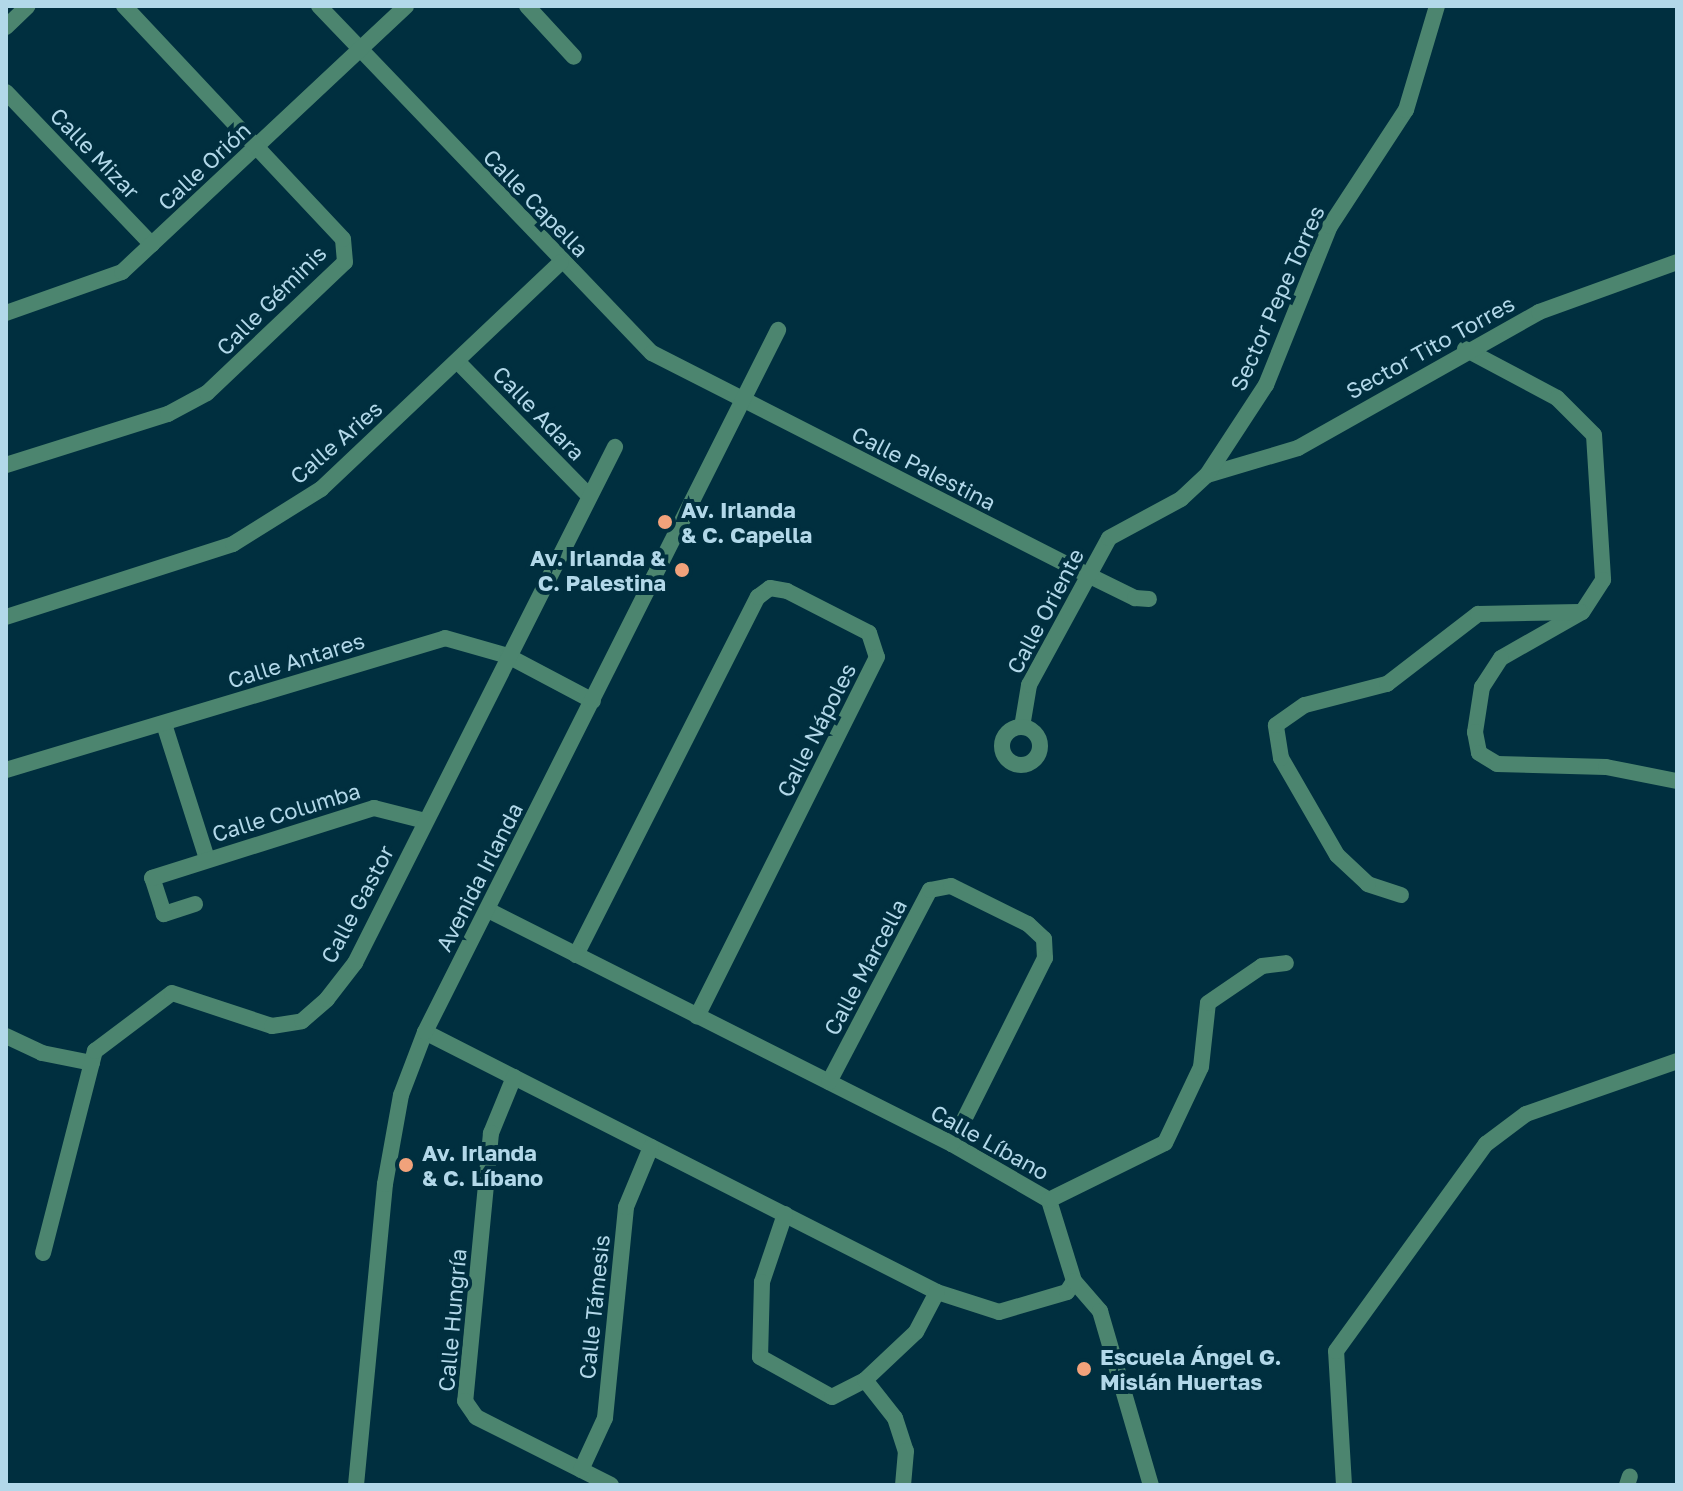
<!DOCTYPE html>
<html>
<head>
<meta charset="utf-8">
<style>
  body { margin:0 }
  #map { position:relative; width:1683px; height:1491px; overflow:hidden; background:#002f3f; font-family:"Golos Text",sans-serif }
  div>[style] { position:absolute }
  .minor>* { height:16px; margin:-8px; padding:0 8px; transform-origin:8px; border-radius:8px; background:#4c856f }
  .minor>.ring { margin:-8px; padding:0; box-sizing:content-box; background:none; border:16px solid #4c856f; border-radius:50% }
  .dots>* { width:22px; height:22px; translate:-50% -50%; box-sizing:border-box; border:4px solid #002f3f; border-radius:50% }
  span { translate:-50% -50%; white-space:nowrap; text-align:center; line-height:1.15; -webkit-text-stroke:8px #002f3f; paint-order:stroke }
  .street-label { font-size:22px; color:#b2d8e9 }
  .poi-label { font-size:22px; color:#b2d8e9; font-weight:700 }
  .left { translate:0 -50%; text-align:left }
  .right { translate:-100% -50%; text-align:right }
  .frame { position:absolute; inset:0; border:8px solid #b2d8e9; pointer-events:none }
</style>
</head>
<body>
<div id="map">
  <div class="minor">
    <div style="left:319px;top:6px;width:481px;rotate:46.2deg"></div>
    <div style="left:652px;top:353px;width:487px;rotate:27deg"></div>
    <div style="left:1086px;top:574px;width:55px;rotate:26.1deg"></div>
    <div style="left:1135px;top:598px;width:14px;rotate:4deg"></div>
    <div style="left:527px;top:6px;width:69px;rotate:47.3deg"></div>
    <div style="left:6px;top:27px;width:30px;rotate:-44deg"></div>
    <div style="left:6px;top:92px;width:211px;rotate:46.3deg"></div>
    <div style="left:6px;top:313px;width:123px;rotate:-19.5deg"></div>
    <div style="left:122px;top:272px;width:389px;rotate:-43.1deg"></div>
    <div style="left:1465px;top:349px;width:104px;rotate:28deg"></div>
    <div style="left:1557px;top:398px;width:52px;rotate:45deg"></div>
    <div style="left:1594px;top:435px;width:145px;rotate:86.4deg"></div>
    <div style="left:1603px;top:580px;width:38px;rotate:123deg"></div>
    <div style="left:1582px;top:612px;width:93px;rotate:150.4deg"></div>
    <div style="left:1501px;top:658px;width:35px;rotate:123deg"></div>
    <div style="left:1482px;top:687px;width:46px;rotate:98.8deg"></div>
    <div style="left:1475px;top:732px;width:21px;rotate:79deg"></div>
    <div style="left:1479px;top:753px;width:21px;rotate:31deg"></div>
    <div style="left:1497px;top:764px;width:109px;rotate:1.6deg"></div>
    <div style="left:1606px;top:767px;width:72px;rotate:11.2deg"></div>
    <div style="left:457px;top:361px;width:187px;rotate:45.6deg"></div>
    <div style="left:6px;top:465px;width:170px;rotate:-17.5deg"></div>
    <div style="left:168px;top:414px;width:44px;rotate:-28.3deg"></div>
    <div style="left:207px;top:393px;width:190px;rotate:-43.5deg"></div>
    <div style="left:345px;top:262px;width:23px;rotate:-95deg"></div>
    <div style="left:343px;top:239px;width:320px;rotate:-133.2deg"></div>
    <div style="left:1207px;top:475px;width:95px;rotate:-16.5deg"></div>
    <div style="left:1298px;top:448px;width:277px;rotate:-29.4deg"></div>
    <div style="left:1539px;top:312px;width:147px;rotate:-19.9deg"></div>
    <div style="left:6px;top:617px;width:238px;rotate:-17.8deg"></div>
    <div style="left:233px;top:544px;width:104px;rotate:-32deg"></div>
    <div style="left:321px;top:489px;width:330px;rotate:-43.4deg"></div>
    <div style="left:164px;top:724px;width:142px;rotate:72.3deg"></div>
    <div style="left:1022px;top:727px;width:43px;rotate:-80.5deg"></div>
    <div style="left:1029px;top:685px;width:167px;rotate:-61.4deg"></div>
    <div style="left:1109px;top:538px;width:82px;rotate:-28.4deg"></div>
    <div style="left:1181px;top:499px;width:35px;rotate:-43deg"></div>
    <div style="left:1207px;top:475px;width:108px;rotate:-56.8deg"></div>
    <div style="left:1266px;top:385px;width:171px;rotate:-68.1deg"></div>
    <div style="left:1330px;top:226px;width:139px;rotate:-56.8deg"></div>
    <div style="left:1406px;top:110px;width:109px;rotate:-73.4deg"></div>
    <div class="ring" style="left:1002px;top:727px;width:22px;height:22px"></div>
    <div style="left:6px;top:770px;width:458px;rotate:-16.7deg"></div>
    <div style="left:445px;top:638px;width:66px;rotate:15.9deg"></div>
    <div style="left:508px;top:656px;width:96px;rotate:27.9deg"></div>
    <div style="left:1401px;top:895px;width:35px;rotate:-162deg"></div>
    <div style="left:1368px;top:884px;width:42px;rotate:-136.9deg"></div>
    <div style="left:1337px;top:855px;width:112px;rotate:-120deg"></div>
    <div style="left:1281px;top:758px;width:33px;rotate:-99deg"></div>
    <div style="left:1276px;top:725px;width:35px;rotate:-35deg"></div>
    <div style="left:1305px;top:705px;width:85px;rotate:-14.4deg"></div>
    <div style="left:1387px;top:684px;width:115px;rotate:-37.6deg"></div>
    <div style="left:1478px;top:614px;width:102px;rotate:-1.1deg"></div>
    <div style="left:195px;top:904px;width:33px;rotate:162deg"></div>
    <div style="left:164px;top:914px;width:38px;rotate:-108deg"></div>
    <div style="left:152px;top:878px;width:233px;rotate:-17.5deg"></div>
    <div style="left:374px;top:808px;width:53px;rotate:14.3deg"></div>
    <div style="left:576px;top:955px;width:402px;rotate:-63.1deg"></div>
    <div style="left:758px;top:597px;width:15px;rotate:-37deg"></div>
    <div style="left:770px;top:588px;width:17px;rotate:10deg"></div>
    <div style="left:787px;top:591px;width:92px;rotate:27.1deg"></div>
    <div style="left:869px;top:633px;width:25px;rotate:72deg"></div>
    <div style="left:877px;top:657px;width:402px;rotate:116.6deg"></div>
    <div style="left:425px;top:1032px;width:574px;rotate:26.92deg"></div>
    <div style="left:937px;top:1292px;width:65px;rotate:17.9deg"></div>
    <div style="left:999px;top:1312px;width:71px;rotate:-16.4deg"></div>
    <div style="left:1067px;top:1292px;width:13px;rotate:-58deg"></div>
    <div style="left:1074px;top:1281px;width:85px;rotate:-107.2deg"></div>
    <div style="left:1049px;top:1200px;width:112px;rotate:-150deg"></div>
    <div style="left:952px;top:1144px;width:520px;rotate:-153.24deg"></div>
    <div style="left:6px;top:1036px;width:40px;rotate:25deg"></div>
    <div style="left:42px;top:1053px;width:51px;rotate:11.3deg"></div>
    <div style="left:514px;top:1077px;width:61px;rotate:112.3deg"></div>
    <div style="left:491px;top:1133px;width:269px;rotate:95.5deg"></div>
    <div style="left:465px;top:1401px;width:19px;rotate:55deg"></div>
    <div style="left:476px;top:1417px;width:151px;rotate:26.7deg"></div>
    <div style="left:829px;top:1082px;width:217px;rotate:-62.3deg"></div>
    <div style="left:930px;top:890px;width:21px;rotate:-11deg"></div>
    <div style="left:951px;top:886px;width:86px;rotate:26.3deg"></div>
    <div style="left:1028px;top:924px;width:22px;rotate:43deg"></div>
    <div style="left:1044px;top:939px;width:19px;rotate:87deg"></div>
    <div style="left:1045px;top:958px;width:208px;rotate:116.6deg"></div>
    <div style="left:1049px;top:1200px;width:129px;rotate:-26.2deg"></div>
    <div style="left:1165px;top:1143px;width:84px;rotate:-64.7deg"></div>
    <div style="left:1201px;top:1067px;width:64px;rotate:-83.8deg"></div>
    <div style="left:1208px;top:1003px;width:65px;rotate:-34.4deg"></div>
    <div style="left:1262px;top:966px;width:24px;rotate:-7deg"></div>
    <div style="left:785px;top:1214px;width:72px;rotate:108.7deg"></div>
    <div style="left:762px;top:1282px;width:75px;rotate:91.5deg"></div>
    <div style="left:760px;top:1357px;width:82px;rotate:29.1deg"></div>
    <div style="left:832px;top:1397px;width:37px;rotate:-27deg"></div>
    <div style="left:865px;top:1380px;width:70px;rotate:-43.3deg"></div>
    <div style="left:916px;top:1332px;width:45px;rotate:-62.3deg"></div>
    <div style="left:43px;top:1253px;width:209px;rotate:-75.6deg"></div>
    <div style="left:95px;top:1051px;width:96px;rotate:-37deg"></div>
    <div style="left:172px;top:993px;width:105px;rotate:18.3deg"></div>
    <div style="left:272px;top:1026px;width:30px;rotate:-9deg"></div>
    <div style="left:302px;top:1021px;width:33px;rotate:-41deg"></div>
    <div style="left:327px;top:999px;width:46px;rotate:-52.1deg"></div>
    <div style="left:355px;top:963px;width:578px;rotate:-63.26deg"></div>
    <div style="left:1074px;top:1281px;width:40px;rotate:49deg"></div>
    <div style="left:1100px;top:1311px;width:181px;rotate:73.7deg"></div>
    <div style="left:865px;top:1380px;width:48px;rotate:51.7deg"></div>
    <div style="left:895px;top:1418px;width:35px;rotate:72deg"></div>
    <div style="left:906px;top:1451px;width:34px;rotate:95deg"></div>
    <div style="left:581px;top:1470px;width:57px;rotate:-65.2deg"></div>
    <div style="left:605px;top:1418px;width:212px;rotate:-84.3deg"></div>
    <div style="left:626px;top:1207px;width:65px;rotate:-67.4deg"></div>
    <div style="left:356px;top:1485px;width:302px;rotate:-84.5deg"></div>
    <div style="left:385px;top:1184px;width:90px;rotate:-79.8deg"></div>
    <div style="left:401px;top:1095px;width:67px;rotate:-69.1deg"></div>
    <div style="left:425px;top:1032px;width:786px;rotate:-63.3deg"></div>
    <div style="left:1344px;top:1485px;width:134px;rotate:-93.4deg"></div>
    <div style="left:1336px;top:1351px;width:256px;rotate:-54.1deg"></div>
    <div style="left:1486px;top:1144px;width:50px;rotate:-36.9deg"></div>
    <div style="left:1526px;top:1114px;width:160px;rotate:-19.3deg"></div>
    <div style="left:1627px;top:1485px;width:9px;rotate:-72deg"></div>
  </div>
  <div class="dots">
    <div style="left:665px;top:522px;background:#f1a27b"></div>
    <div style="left:682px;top:570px;background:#f1a27b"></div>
    <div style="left:406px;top:1165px;background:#f1a27b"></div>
    <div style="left:1084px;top:1369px;background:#f1a27b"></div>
  </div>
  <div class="street-label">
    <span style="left:95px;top:153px;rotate:46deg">Calle Mizar</span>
    <span style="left:204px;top:166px;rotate:-43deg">Calle Orión</span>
    <span style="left:536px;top:203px;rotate:46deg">Calle Capella</span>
    <span style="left:1277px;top:298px;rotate:-66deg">Sector Pepe Torres</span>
    <span style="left:271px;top:300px;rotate:-45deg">Calle Géminis</span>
    <span style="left:1430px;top:347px;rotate:-29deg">Sector Tito Torres</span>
    <span style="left:539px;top:413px;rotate:46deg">Calle Adara</span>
    <span style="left:336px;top:442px;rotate:-41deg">Calle Aries</span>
    <span style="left:924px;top:468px;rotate:27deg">Calle Palestina</span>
    <span style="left:1045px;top:611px;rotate:-62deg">Calle Oriente</span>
    <span style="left:296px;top:660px;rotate:-17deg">Calle Antares</span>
    <span style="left:816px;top:730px;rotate:-63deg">Calle Nápoles</span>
    <span style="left:286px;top:812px;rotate:-17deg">Calle Columba</span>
    <span style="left:479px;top:877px;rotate:-63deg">Avenida Irlanda</span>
    <span style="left:357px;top:904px;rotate:-62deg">Calle Gastor</span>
    <span style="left:865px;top:967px;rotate:-62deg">Calle Marcella</span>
    <span style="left:990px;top:1142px;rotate:29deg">Calle Líbano</span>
    <span style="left:594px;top:1307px;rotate:-84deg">Calle Támesis</span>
    <span style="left:452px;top:1320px;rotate:-85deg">Calle Hungría</span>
  </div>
  <div class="poi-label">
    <span class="left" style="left:681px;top:522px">Av. Irlanda<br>&amp; C. Capella</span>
    <span class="right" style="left:666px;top:570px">Av. Irlanda &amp;<br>C. Palestina</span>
    <span class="left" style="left:422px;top:1165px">Av. Irlanda<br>&amp; C. Líbano</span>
    <span class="left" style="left:1100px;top:1369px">Escuela Ángel G.<br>Mislán Huertas</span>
  </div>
  <div class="frame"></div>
</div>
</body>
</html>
